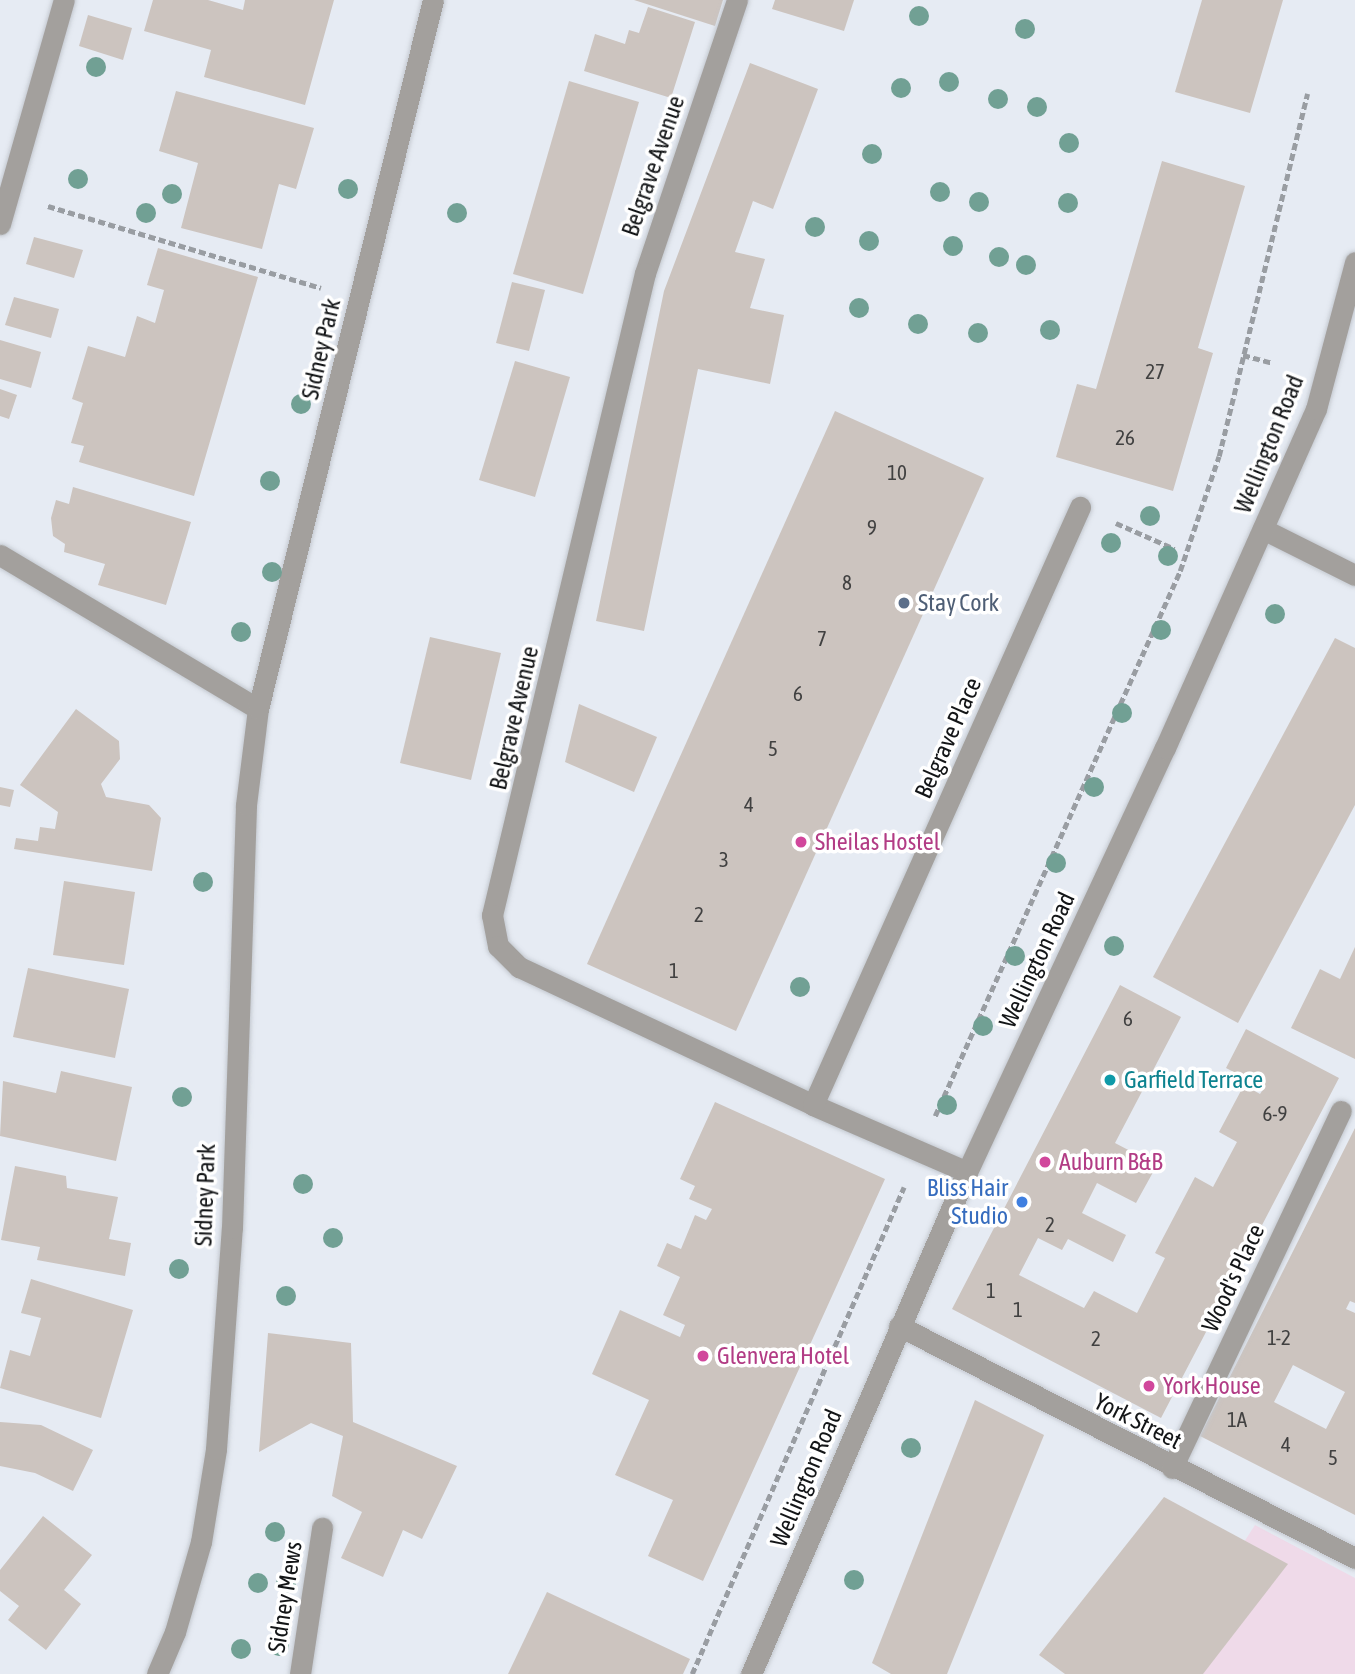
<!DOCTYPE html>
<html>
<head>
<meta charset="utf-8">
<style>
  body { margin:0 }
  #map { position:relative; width:1355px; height:1674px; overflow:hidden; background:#e6ebf3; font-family:"Asap Condensed",sans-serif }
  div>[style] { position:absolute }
  .commercial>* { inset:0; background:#efdae9 }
  .building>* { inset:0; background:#ccc4bf }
  .path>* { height:4.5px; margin-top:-2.25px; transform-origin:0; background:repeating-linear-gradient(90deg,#999da2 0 7px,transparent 0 10.5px) }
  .roads { filter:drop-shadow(0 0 2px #c4c9d0) drop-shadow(0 0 2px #c4c9d0) }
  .service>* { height:21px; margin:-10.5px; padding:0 10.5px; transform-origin:10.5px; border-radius:10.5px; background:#a3a09d }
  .minor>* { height:21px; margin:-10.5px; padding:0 10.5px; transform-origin:10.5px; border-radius:10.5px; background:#a3a09d }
  .trees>* { width:20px; height:20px; margin:-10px; border-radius:50%; background:#71a094 }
  .dots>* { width:19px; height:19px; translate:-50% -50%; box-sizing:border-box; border:4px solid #fff; border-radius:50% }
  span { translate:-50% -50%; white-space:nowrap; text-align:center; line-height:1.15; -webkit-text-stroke:7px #fff; paint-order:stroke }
  .number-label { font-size:21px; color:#414141 }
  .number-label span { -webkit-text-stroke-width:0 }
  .street-label { font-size:24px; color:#131517 }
  .service-label { font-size:24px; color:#4e5e75 }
  .left { translate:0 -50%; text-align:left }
  .hotel-label { font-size:24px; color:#b23c85 }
  .culture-label { font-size:24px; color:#0d838f }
  .shop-label { font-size:24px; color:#366cbe }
  .right { translate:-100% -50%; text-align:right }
</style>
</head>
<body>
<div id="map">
  <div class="commercial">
    <div style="clip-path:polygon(1255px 1525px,1355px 1578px,1355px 1674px,1159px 1674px)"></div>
  </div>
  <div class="building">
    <div style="clip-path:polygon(153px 0,208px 0,243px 10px,245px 0,334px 0,305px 105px,204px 77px,211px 50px,144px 31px)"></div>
    <div style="clip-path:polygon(634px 0,723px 0,715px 26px)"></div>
    <div style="clip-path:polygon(775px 0,854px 0,844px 31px,772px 9px)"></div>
    <div style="clip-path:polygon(1202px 0,1283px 0,1250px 113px,1175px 92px)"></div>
    <div style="clip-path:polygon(648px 7px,695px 22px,671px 98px,584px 71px,595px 34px,625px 44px,629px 30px,639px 33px)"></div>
    <div style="clip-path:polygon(88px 15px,132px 28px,123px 60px,79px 46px)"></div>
    <div style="clip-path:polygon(750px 63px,818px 89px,773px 209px,753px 201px,735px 252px,765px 259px,750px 308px,784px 315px,770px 384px,698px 369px,644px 631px,596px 621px,664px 291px)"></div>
    <div style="clip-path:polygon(569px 81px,639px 102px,583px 294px,513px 274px)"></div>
    <div style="clip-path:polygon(176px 91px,314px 128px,296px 189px,279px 184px,262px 249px,181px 228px,198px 163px,159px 151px)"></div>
    <div style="clip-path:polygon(1162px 161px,1245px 186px,1198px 348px,1213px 353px,1173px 491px,1056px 457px,1077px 384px,1096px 389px)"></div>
    <div style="clip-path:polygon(34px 237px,83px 250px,74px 278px,26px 264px)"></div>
    <div style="clip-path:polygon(158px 248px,258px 277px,194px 496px,79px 462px,84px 446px,71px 443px,83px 403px,72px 399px,88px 346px,125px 357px,137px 316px,155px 323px,164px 290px,147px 285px)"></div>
    <div style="clip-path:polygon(512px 282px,545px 290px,529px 351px,496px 343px)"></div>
    <div style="clip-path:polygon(14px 297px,59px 309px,51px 338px,5px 325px)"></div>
    <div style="clip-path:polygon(0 340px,41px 352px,31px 388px,0 379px)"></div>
    <div style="clip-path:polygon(515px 361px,570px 377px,535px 497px,479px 480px)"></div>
    <div style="clip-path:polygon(0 389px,17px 395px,9px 419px,0 416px)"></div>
    <div style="clip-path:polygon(835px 411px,984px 478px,736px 1031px,587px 964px)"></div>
    <div style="clip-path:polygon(73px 487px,191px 522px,166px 605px,98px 585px,105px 564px,64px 552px,65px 544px,53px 536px,51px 518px,56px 500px,69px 504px)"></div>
    <div style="clip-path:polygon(430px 637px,501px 653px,471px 780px,400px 763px)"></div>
    <div style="clip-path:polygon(1335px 638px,1355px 648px,1355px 805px,1238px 1023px,1153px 977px)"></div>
    <div style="clip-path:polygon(579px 704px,657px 737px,634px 792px,565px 762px)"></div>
    <div style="clip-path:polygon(76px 709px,119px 741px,120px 759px,101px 784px,106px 797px,149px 805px,161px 818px,152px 871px,14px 849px,16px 838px,38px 841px,40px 827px,55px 829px,58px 812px,20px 785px)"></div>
    <div style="clip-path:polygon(0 787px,14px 790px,10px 807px,0 805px)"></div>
    <div style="clip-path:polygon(64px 881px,135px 892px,124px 965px,53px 955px)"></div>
    <div style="clip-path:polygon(1355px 947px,1355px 1059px,1291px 1028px,1320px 969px,1340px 979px)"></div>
    <div style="clip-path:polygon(28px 968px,129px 989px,115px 1058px,13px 1037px)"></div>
    <div style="clip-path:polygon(1120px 985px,1181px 1017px,1115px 1143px,1157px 1165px,1136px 1203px,1097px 1183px,1082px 1213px,1126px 1235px,1113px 1262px,1068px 1239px,1062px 1250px,1038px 1238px,1019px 1275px,1084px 1308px,1094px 1291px,1137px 1313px,1165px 1258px,1155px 1253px,1195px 1177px,1213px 1187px,1237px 1142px,1219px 1132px,1244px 1085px,1260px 1094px,1264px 1088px,1226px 1068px,1246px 1029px,1339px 1078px,1161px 1418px,952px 1309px)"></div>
    <div style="clip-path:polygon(61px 1071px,132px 1087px,116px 1161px,0 1136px,3px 1081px,56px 1093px)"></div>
    <div style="clip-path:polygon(715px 1102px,885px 1179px,703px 1581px,648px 1556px,673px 1500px,615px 1475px,649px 1400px,592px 1374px,620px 1310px,680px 1337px,685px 1325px,663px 1315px,680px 1277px,657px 1266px,667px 1243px,681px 1249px,695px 1215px,706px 1220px,712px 1209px,689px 1199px,695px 1186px,680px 1179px)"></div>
    <div style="clip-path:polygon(evenodd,1355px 1128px,1355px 1303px,1350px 1301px,1346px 1309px,1355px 1313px,1355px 1515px,1200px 1436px,1355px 1128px,1293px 1365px,1345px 1392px,1326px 1429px,1274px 1402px,1293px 1365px)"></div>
    <div style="clip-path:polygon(15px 1166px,66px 1176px,67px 1188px,118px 1197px,109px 1239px,131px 1243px,125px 1276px,37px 1260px,40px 1247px,1px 1240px)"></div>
    <div style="clip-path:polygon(31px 1279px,133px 1310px,101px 1418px,0 1388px,10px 1350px,30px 1356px,41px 1318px,21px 1313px)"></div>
    <div style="clip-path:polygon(268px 1333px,351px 1343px,353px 1422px,457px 1466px,422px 1539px,403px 1530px,383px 1577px,341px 1558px,362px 1512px,332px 1496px,343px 1436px,311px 1423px,259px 1452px)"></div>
    <div style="clip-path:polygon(975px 1400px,1044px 1435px,947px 1674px,891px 1674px,872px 1663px)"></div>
    <div style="clip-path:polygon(0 1422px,41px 1425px,93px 1450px,73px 1491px,35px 1473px,0 1466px)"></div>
    <div style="clip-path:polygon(1164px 1497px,1288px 1564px,1203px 1674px,1065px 1674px,1039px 1655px)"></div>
    <div style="clip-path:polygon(43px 1516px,92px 1555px,64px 1590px,81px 1604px,46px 1650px,8px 1620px,19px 1606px,0 1591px,0 1570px)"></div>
    <div style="clip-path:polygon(547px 1592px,690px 1659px,683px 1674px,508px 1674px)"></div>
  </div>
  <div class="path">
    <div style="left:48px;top:206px;width:285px;rotate:16.7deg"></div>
    <div style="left:1243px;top:355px;width:31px;rotate:15deg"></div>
    <div style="left:1116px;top:523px;width:64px;rotate:23.8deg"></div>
    <div style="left:935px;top:1116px;width:598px;rotate:-65.79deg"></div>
    <div style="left:1180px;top:571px;width:121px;rotate:-71.3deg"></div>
    <div style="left:1219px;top:456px;width:373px;rotate:-76.3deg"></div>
    <div style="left:692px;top:1674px;width:531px;rotate:-66.48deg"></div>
  </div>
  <div class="roads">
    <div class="service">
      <div style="left:1263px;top:529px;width:103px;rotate:26.6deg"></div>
    </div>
    <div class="minor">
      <div style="left:737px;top:0;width:288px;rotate:108.6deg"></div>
      <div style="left:645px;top:273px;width:660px;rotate:103.4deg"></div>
      <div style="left:492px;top:915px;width:32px;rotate:79deg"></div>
      <div style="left:498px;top:946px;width:30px;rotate:45deg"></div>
      <div style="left:519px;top:967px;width:325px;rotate:25.1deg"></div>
      <div style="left:813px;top:1105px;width:168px;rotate:23.5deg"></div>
      <div style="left:0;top:224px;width:233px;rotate:-74.1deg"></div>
      <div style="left:0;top:555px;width:300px;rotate:30.8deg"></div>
      <div style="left:813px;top:1105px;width:655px;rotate:-65.94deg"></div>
      <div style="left:899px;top:1326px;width:512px;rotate:26.97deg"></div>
      <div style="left:1172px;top:1468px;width:395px;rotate:-64.7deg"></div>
      <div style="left:157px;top:1674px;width:46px;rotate:-66.8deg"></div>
      <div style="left:175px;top:1632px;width:94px;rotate:-73.9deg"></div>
      <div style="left:201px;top:1542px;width:94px;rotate:-80.8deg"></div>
      <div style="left:216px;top:1449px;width:222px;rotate:-85.9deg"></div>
      <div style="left:232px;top:1228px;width:423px;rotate:-88.1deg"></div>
      <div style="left:246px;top:805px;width:97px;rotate:-82.9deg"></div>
      <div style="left:258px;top:709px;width:730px;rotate:-76.14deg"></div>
      <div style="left:300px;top:1674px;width:148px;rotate:-81.4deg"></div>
      <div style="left:751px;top:1674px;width:546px;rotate:-66.72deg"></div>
      <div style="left:967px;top:1172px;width:468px;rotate:-65deg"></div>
      <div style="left:1165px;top:748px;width:371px;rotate:-66deg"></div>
      <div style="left:1316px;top:409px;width:152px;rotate:-75.1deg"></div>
    </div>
  </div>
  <div class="trees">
    <div style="left:919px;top:16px"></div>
    <div style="left:1025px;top:29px"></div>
    <div style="left:96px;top:67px"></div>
    <div style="left:949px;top:82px"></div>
    <div style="left:901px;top:88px"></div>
    <div style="left:998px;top:99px"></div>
    <div style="left:1037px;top:107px"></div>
    <div style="left:1069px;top:143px"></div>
    <div style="left:872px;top:154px"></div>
    <div style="left:78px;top:179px"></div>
    <div style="left:348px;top:189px"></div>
    <div style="left:940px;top:192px"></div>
    <div style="left:172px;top:194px"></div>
    <div style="left:979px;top:202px"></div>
    <div style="left:1068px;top:203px"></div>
    <div style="left:146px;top:213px"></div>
    <div style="left:457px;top:213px"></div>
    <div style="left:815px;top:227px"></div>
    <div style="left:869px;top:241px"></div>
    <div style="left:953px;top:246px"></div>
    <div style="left:999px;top:257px"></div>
    <div style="left:1026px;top:265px"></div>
    <div style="left:859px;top:308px"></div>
    <div style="left:918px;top:324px"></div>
    <div style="left:1050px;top:330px"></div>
    <div style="left:978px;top:333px"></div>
    <div style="left:301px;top:404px"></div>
    <div style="left:270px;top:481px"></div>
    <div style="left:1150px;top:516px"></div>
    <div style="left:1111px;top:543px"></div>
    <div style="left:1168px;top:556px"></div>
    <div style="left:272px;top:572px"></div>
    <div style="left:1275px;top:614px"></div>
    <div style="left:1161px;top:630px"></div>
    <div style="left:241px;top:632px"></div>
    <div style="left:1122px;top:713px"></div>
    <div style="left:1094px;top:787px"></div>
    <div style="left:1056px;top:863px"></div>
    <div style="left:203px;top:882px"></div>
    <div style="left:1114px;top:946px"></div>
    <div style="left:1015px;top:956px"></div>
    <div style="left:800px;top:987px"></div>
    <div style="left:983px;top:1026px"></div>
    <div style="left:182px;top:1097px"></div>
    <div style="left:947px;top:1105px"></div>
    <div style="left:303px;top:1184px"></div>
    <div style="left:333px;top:1238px"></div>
    <div style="left:179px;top:1269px"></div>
    <div style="left:286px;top:1296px"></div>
    <div style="left:911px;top:1448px"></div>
    <div style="left:275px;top:1532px"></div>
    <div style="left:854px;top:1580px"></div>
    <div style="left:258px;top:1583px"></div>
    <div style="left:286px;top:1583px"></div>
    <div style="left:279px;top:1646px"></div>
    <div style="left:241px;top:1649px"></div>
  </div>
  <div class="dots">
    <div style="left:904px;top:603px;background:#5c6f8a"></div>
    <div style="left:801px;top:842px;background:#d1479c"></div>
    <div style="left:1110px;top:1080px;background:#0f9aa8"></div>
    <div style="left:1045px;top:1162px;background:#d1479c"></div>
    <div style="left:1022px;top:1202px;background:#3f7fe0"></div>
    <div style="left:703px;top:1356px;background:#d1479c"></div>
    <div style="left:1149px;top:1386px;background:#d1479c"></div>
  </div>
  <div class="number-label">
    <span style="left:1155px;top:371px">27</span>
    <span style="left:1125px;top:437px">26</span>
    <span style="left:897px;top:472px">10</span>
    <span style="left:872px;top:527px">9</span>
    <span style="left:847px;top:582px">8</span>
    <span style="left:822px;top:638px">7</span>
    <span style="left:798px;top:693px">6</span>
    <span style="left:773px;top:748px">5</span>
    <span style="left:749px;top:804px">4</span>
    <span style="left:724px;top:859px">3</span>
    <span style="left:699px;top:914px">2</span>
    <span style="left:674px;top:970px">1</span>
    <span style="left:1128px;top:1018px">6</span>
    <span style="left:1275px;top:1113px">6-9</span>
    <span style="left:1050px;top:1224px">2</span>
    <span style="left:991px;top:1290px">1</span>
    <span style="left:1018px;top:1309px">1</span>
    <span style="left:1279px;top:1337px">1-2</span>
    <span style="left:1096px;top:1338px">2</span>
    <span style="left:1237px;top:1419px">1A</span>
    <span style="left:1286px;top:1444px">4</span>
    <span style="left:1333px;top:1457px">5</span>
  </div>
  <div class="street-label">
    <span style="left:653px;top:166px;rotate:-71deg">Belgrave Avenue</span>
    <span style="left:321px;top:349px;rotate:-77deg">Sidney Park</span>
    <span style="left:1269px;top:444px;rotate:-68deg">Wellington Road</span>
    <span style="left:514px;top:718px;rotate:-77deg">Belgrave Avenue</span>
    <span style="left:948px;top:738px;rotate:-66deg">Belgrave Place</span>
    <span style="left:1037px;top:960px;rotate:-65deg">Wellington Road</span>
    <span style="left:205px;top:1195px;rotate:-88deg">Sidney Park</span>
    <span style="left:1233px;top:1278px;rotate:-65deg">Wood's Place</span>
    <span style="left:1138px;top:1421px;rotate:27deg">York Street</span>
    <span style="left:806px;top:1478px;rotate:-67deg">Wellington Road</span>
    <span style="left:285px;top:1597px;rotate:-81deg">Sidney Mews</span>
  </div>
  <div class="service-label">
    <span class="left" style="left:918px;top:603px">Stay Cork</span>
  </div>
  <div class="hotel-label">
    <span class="left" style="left:815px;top:842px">Sheilas Hostel</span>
    <span class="left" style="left:1059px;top:1162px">Auburn B&amp;B</span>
    <span class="left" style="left:717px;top:1356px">Glenvera Hotel</span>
    <span class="left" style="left:1163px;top:1386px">York House</span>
  </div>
  <div class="culture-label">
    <span class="left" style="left:1124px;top:1080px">Garfield Terrace</span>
  </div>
  <div class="shop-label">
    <span class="right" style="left:1008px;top:1202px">Bliss Hair<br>Studio</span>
  </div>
</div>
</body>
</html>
